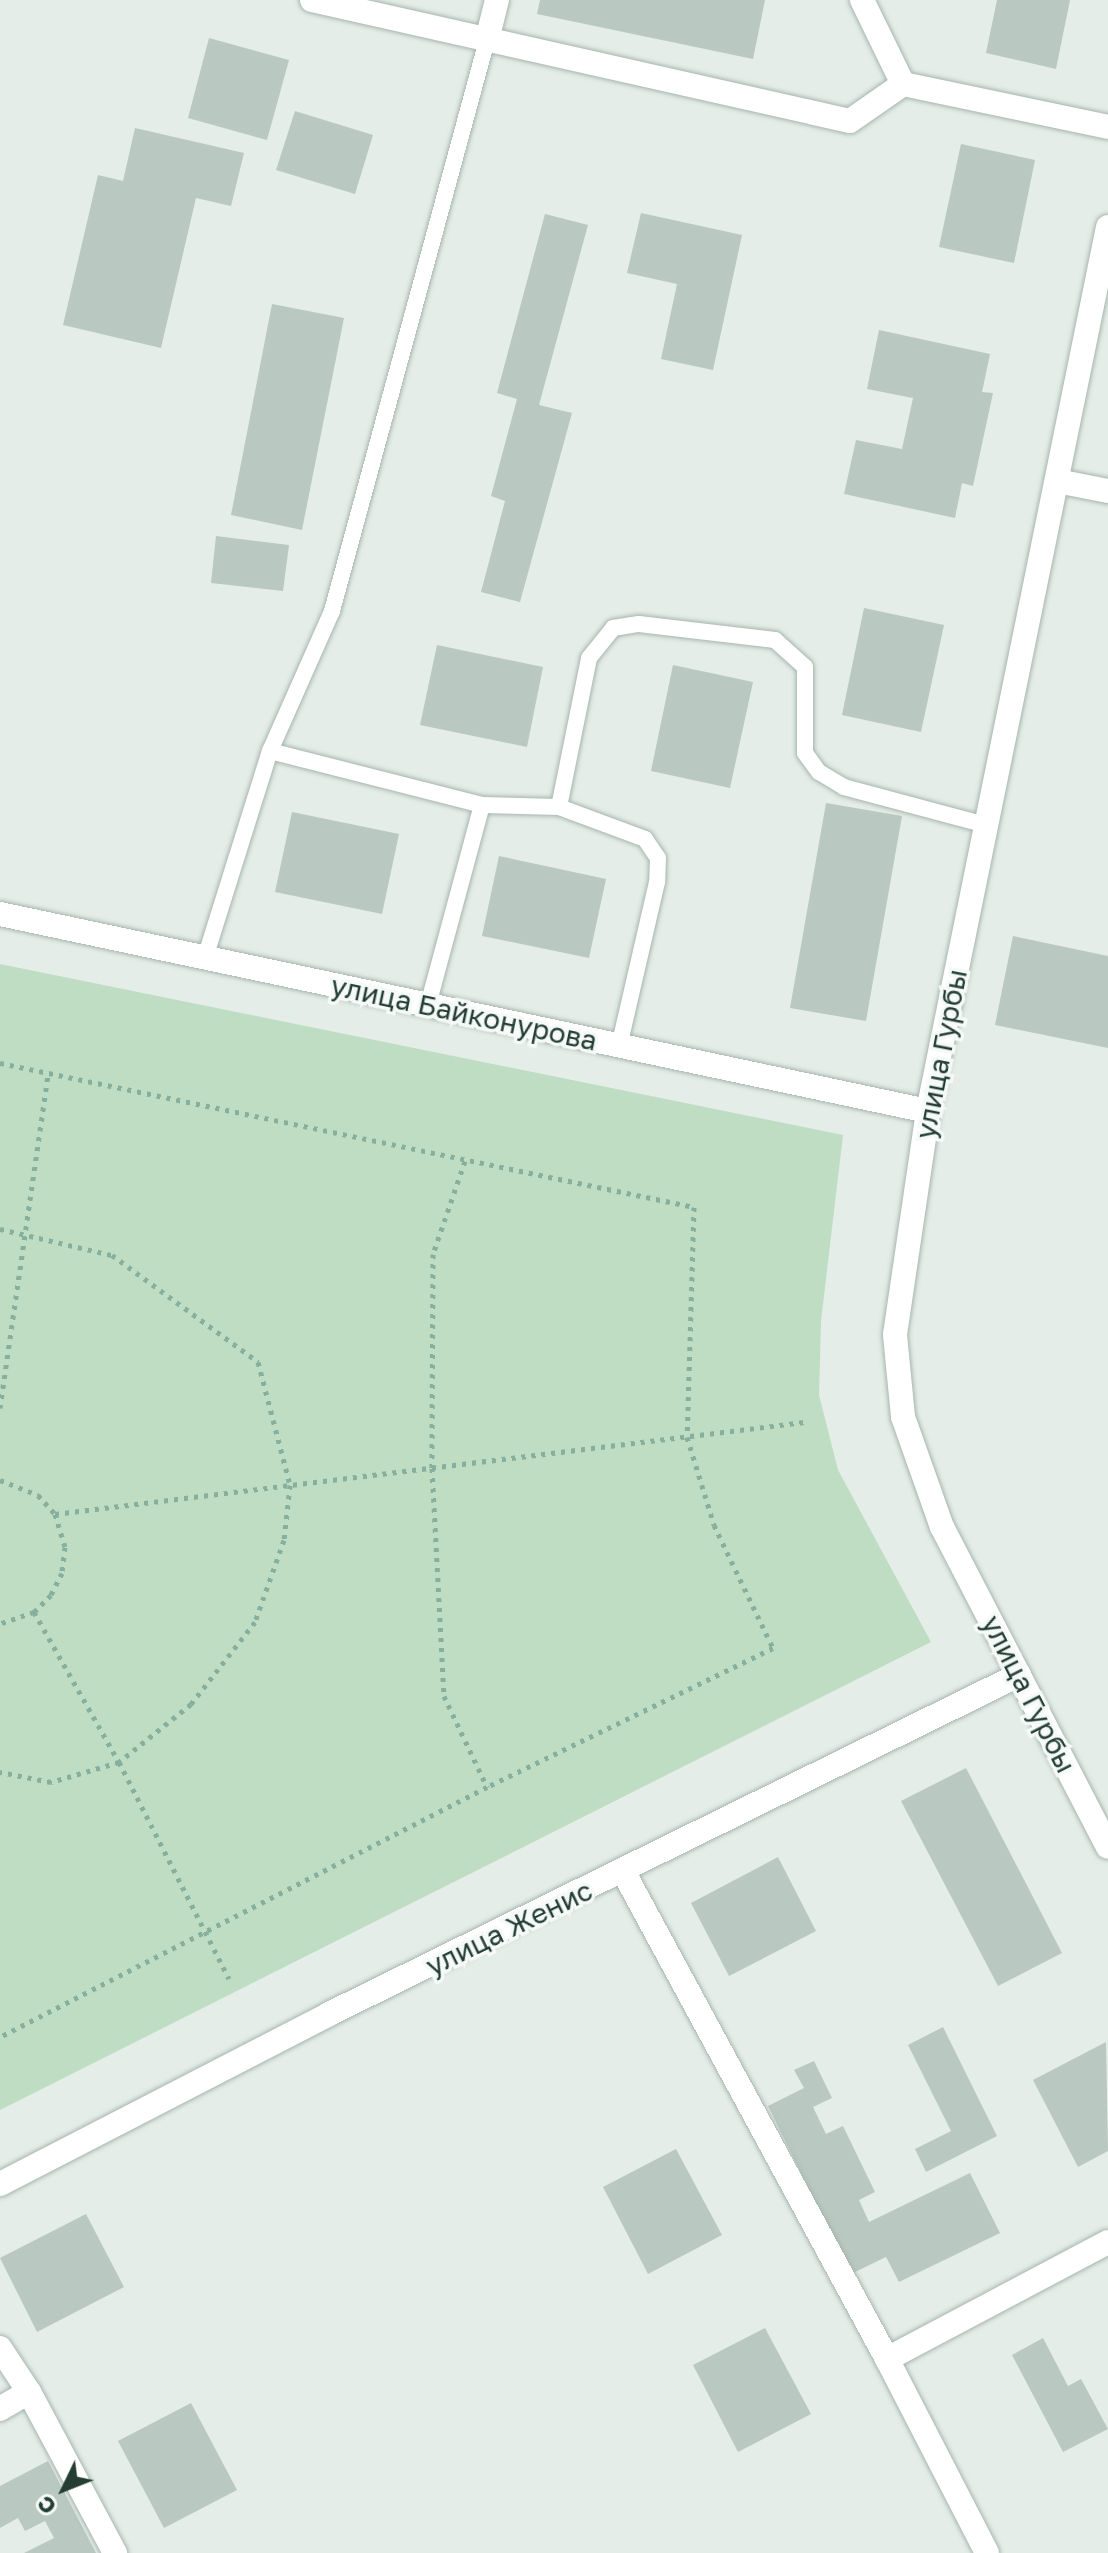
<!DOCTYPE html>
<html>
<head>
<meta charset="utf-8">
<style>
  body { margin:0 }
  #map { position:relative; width:1108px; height:2553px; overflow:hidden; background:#e4ede8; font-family:"Golos Text",sans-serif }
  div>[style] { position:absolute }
  .green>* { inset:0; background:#beddc3 }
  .building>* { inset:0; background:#b9c8c1 }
  .path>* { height:5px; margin-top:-2.5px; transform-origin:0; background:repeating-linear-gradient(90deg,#86af9e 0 4px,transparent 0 10px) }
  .roads { filter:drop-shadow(0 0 2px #a7b5ae) drop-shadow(0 0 2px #a7b5ae) }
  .lane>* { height:16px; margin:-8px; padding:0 8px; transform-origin:8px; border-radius:8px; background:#fff }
  .street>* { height:24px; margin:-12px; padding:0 12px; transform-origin:12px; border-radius:12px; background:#fff }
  span { translate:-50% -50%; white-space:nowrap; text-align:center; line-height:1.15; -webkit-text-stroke:7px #f5f9f7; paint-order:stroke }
  .street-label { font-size:28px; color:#243e34 }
  .north { position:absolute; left:24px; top:2449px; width:80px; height:80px; -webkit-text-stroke:6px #f5f9f7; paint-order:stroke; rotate:227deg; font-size:22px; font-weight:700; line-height:32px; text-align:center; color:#243e34 }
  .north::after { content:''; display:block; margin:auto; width:28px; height:36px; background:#243e34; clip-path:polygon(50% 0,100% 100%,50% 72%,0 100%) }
</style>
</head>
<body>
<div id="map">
  <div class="green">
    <div style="clip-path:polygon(0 964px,843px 1135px,821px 1321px,819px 1395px,838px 1470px,931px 1642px,0 2110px)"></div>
  </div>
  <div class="building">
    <div style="clip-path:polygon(540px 0,765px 0,753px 59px,537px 14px)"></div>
    <div style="clip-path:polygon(997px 0,1070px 0,1056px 69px,986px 53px)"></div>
    <div style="clip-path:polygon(209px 38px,289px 60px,267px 140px,188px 118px)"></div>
    <div style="clip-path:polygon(295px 111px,373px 135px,355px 194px,276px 170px)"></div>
    <div style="clip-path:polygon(135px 128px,244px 153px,231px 206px,196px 198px,161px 348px,63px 325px,98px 175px,123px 181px)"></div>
    <div style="clip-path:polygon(961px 144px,1035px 160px,1014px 263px,939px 247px)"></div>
    <div style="clip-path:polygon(641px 213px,742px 235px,713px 370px,661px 359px,677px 284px,627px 273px)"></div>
    <div style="clip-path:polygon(545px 214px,588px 225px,539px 405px,572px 413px,520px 602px,481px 592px,505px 501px,491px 496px,517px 399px,497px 393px)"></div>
    <div style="clip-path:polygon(272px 304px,344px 318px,302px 530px,231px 515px)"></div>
    <div style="clip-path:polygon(879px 330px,990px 354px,982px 392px,993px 393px,973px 486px,962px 483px,955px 518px,844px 494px,856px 440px,902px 449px,913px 398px,867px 389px)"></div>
    <div style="clip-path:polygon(216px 536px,289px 545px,283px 591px,211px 583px)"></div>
    <div style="clip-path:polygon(864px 608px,944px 625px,921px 732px,842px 715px)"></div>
    <div style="clip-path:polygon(437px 645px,543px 667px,527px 747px,420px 725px)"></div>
    <div style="clip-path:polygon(673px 665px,753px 682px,730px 788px,651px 771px)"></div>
    <div style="clip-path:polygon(826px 803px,902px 816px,866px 1021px,790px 1008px)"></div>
    <div style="clip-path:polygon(292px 812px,399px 834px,382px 914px,275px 892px)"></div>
    <div style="clip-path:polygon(499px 856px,606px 879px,589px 958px,482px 936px)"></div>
    <div style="clip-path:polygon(1013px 936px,1108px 956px,1108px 1048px,995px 1025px)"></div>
    <div style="clip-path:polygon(966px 1768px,1062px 1953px,998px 1986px,901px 1801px)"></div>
    <div style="clip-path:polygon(778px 1857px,816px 1931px,729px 1976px,691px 1903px)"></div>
    <div style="clip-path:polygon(943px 2027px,997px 2136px,926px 2172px,915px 2149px,951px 2131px,908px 2045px)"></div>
    <div style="clip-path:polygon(1106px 2042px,1108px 2151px,1078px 2167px,1033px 2080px)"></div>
    <div style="clip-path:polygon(814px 2061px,832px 2098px,813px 2107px,826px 2134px,843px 2126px,875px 2192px,859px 2200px,869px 2222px,970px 2173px,1000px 2233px,899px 2282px,886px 2257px,851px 2274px,768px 2106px,804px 2088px,794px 2070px)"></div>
    <div style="clip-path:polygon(676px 2149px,722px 2235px,648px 2274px,603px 2187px)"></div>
    <div style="clip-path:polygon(86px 2214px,124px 2287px,37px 2332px,0 2258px)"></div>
    <div style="clip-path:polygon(765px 2328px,811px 2414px,738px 2452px,693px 2365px)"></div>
    <div style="clip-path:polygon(1043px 2338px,1068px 2386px,1081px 2379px,1108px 2429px,1063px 2452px,1012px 2355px)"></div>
    <div style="clip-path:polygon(191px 2403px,237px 2490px,164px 2528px,118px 2441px)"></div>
    <div style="clip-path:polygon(48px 2461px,96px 2553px,24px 2553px,54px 2538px,45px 2521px,25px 2531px,18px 2518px,0 2528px,0 2486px)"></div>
  </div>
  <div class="path">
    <div style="left:0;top:1063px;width:709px;rotate:11.72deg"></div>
    <div style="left:694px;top:1207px;width:230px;rotate:91.7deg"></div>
    <div style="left:687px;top:1437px;width:92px;rotate:72.9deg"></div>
    <div style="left:714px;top:1525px;width:136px;rotate:64.4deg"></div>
    <div style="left:773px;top:1648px;width:318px;rotate:154.1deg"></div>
    <div style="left:487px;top:1787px;width:547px;rotate:152.83deg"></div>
    <div style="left:465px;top:1161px;width:98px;rotate:109deg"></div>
    <div style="left:433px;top:1254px;width:214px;rotate:90.3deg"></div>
    <div style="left:432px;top:1468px;width:228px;rotate:87deg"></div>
    <div style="left:444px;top:1696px;width:101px;rotate:64.7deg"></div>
    <div style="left:0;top:1229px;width:115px;rotate:13.1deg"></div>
    <div style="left:112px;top:1255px;width:181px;rotate:36.2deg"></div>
    <div style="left:258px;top:1362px;width:127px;rotate:75.4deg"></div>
    <div style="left:290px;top:1485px;width:55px;rotate:96.2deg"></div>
    <div style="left:284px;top:1540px;width:87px;rotate:109.5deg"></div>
    <div style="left:255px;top:1622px;width:104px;rotate:128deg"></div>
    <div style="left:191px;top:1704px;width:92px;rotate:141.1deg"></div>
    <div style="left:119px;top:1762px;width:71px;rotate:163.6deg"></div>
    <div style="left:51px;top:1782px;width:52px;rotate:-168.9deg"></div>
    <div style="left:0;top:1408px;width:337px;rotate:-81.8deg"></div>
    <div style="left:0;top:1480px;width:41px;rotate:21.5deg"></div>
    <div style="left:38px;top:1495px;width:25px;rotate:48deg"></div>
    <div style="left:55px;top:1514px;width:34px;rotate:73deg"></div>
    <div style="left:65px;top:1547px;width:26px;rotate:97deg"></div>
    <div style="left:62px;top:1573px;width:25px;rotate:117deg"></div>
    <div style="left:51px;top:1595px;width:24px;rotate:135deg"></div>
    <div style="left:34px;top:1612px;width:36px;rotate:161deg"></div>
    <div style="left:55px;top:1514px;width:755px;rotate:-7deg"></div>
    <div style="left:34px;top:1612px;width:172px;rotate:60.5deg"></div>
    <div style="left:119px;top:1762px;width:243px;rotate:63.1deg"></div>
  </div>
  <div class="roads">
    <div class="lane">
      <div style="left:270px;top:751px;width:219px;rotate:14.3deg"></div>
      <div style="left:482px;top:805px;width:77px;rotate:1.5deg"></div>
      <div style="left:559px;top:807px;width:92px;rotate:20.4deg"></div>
      <div style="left:645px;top:839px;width:23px;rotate:56deg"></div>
      <div style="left:658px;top:858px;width:24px;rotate:92deg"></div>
      <div style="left:657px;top:882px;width:168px;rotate:103deg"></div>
      <div style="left:559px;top:807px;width:152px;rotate:-78.6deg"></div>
      <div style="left:589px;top:658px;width:38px;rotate:-51deg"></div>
      <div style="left:613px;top:628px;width:26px;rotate:-9deg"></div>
      <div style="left:639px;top:624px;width:137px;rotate:6.7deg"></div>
      <div style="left:775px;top:640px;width:40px;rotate:42deg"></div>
      <div style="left:805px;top:667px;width:86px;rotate:90deg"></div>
      <div style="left:805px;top:753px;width:24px;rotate:54deg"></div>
      <div style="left:819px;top:772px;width:29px;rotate:31deg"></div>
      <div style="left:844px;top:787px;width:147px;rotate:15deg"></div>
      <div style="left:205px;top:958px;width:217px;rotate:-72.6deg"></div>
      <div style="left:270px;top:751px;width:153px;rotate:-66.1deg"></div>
      <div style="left:332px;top:611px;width:592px;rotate:-74.81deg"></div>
      <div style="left:428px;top:1005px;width:207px;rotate:-74.9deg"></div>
    </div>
    <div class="street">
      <div style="left:312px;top:0;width:551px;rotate:12.68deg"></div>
      <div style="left:850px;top:121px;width:65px;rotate:-34.9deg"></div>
      <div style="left:903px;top:84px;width:209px;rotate:11.8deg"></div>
      <div style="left:862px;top:0;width:93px;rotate:64deg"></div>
      <div style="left:487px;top:40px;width:41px;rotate:-76deg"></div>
      <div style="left:1108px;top:227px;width:902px;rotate:101.51deg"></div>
      <div style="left:928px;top:1111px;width:226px;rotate:98.4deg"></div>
      <div style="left:895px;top:1335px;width:82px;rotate:84.4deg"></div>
      <div style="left:903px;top:1417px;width:117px;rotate:70.5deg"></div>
      <div style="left:942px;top:1527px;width:360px;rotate:62.6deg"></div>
      <div style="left:1057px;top:481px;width:52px;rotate:11.1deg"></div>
      <div style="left:0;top:914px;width:949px;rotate:11.99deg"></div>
      <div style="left:624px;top:1873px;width:553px;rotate:61.58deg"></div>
      <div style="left:887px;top:2359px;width:250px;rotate:-27.9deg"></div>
      <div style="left:0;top:2184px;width:370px;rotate:-27.3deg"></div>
      <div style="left:329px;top:2014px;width:769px;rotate:-26.17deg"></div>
      <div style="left:0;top:2348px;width:53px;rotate:56.6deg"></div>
      <div style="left:29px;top:2392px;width:34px;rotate:150deg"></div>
      <div style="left:887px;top:2359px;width:218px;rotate:62.7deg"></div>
      <div style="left:29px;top:2392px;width:183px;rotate:61.9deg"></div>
    </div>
  </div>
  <div class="street-label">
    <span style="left:464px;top:1013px;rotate:12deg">улица Байконурова</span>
    <span style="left:941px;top:1054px;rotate:-79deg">улица Гурбы</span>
    <span style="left:1029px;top:1694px;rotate:63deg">улица Гурбы</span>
    <span style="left:509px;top:1928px;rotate:-26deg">улица Женис</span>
  </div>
  <div class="north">С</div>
</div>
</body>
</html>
